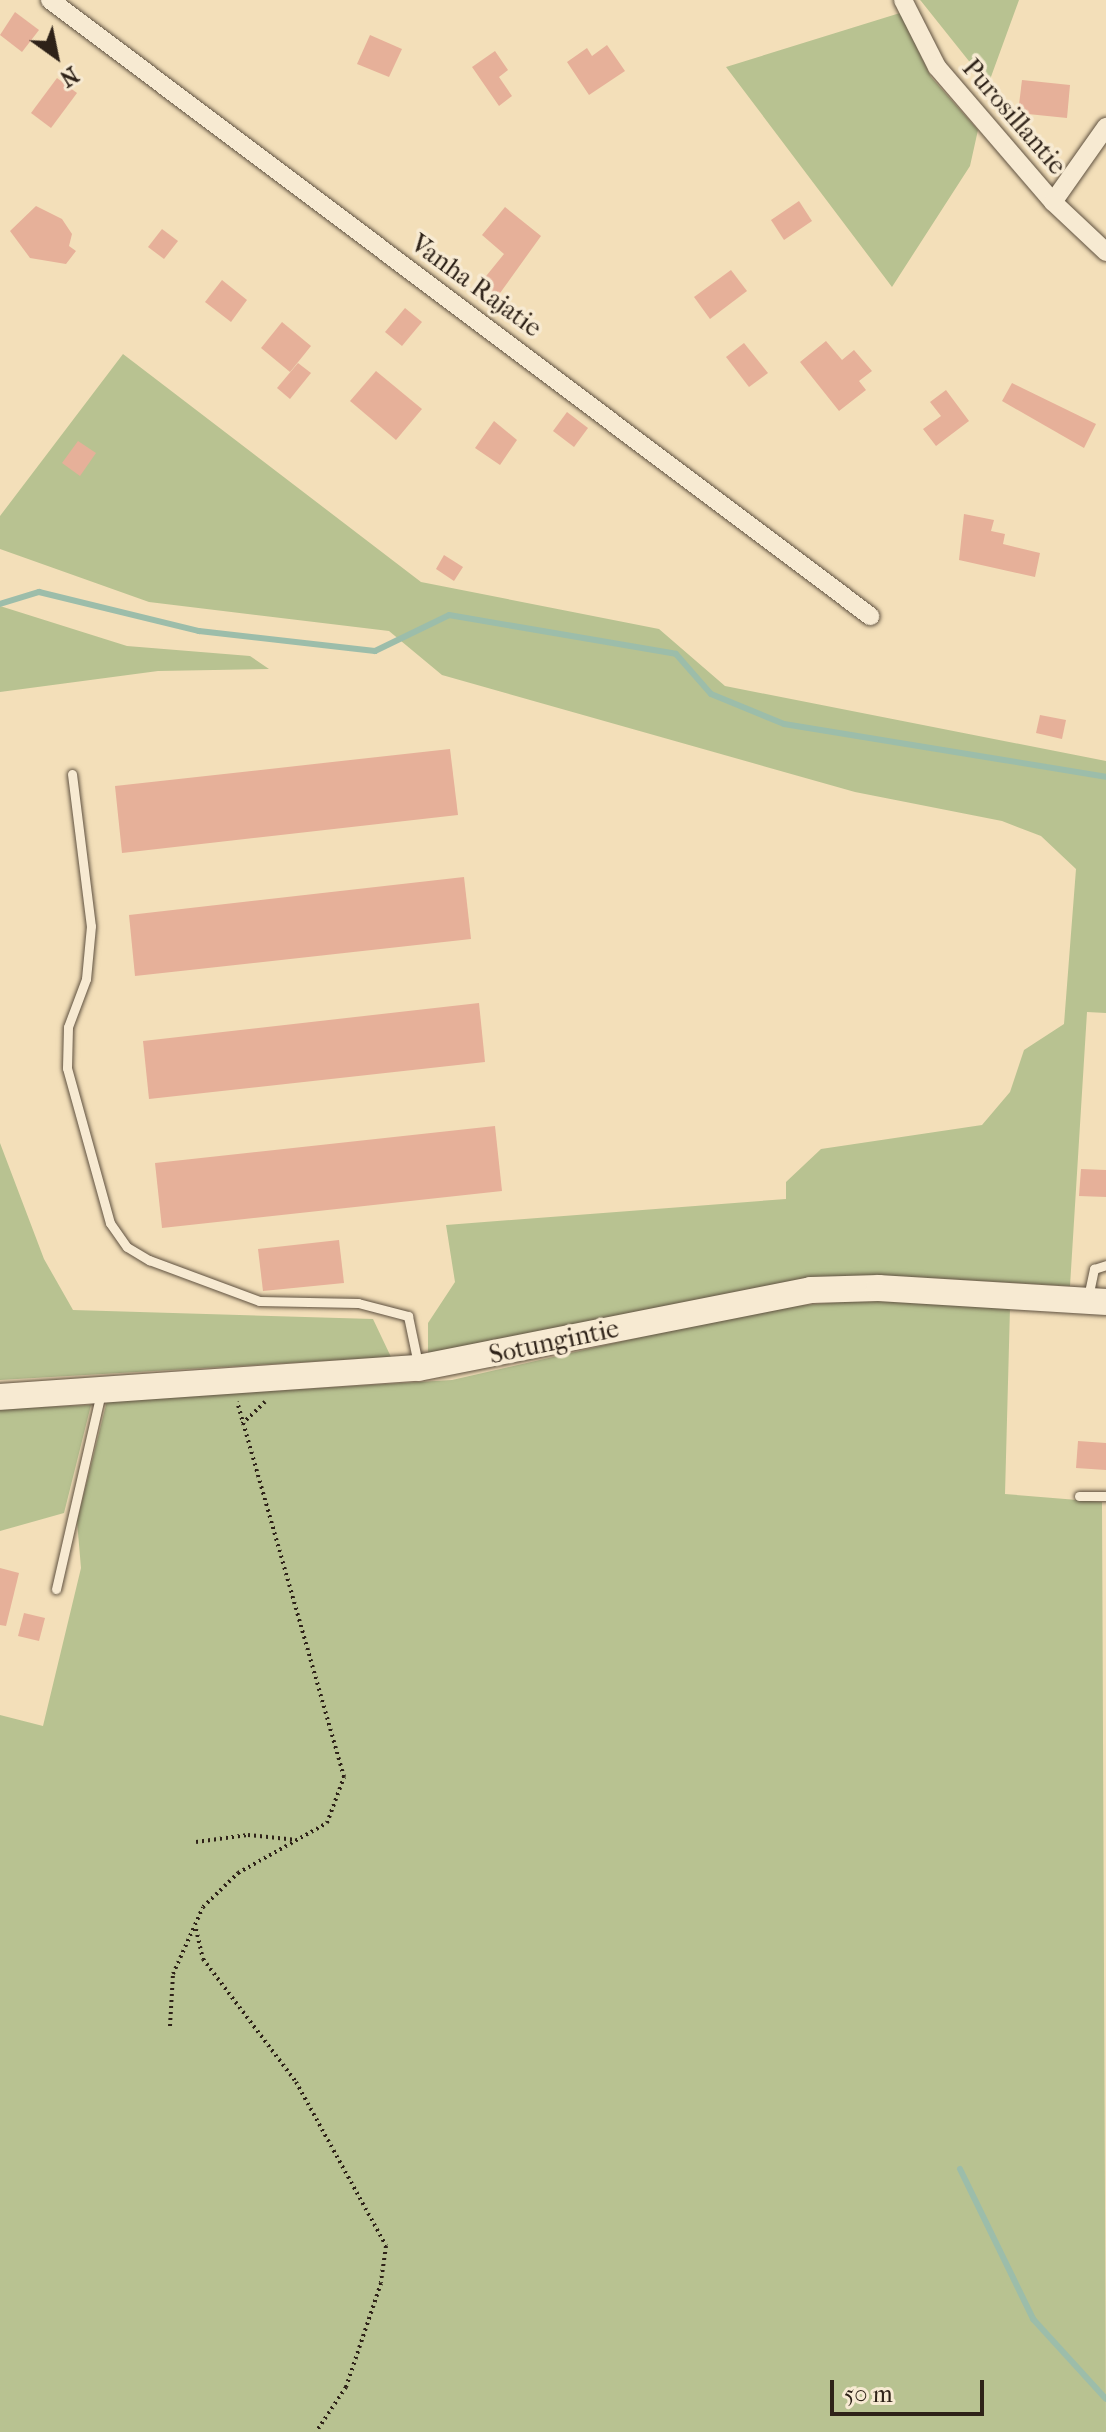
<!DOCTYPE html>
<html>
<head>
<meta charset="utf-8">
<style>
  body { margin:0 }
  #map { position:relative; width:1106px; height:2432px; overflow:hidden; background:#f3dfb9; font-family:"IM FELL French Canon",serif }
  div>[style] { position:absolute }
  .green>* { inset:0; background:#b8c291 }
  .stream>* { height:6px; margin:-3px; padding:0 3px; transform-origin:3px; border-radius:3px; background:#9cbdaa }
  .building>* { inset:0; background:#e6b099 }
  .path>* { height:4px; margin-top:-2px; transform-origin:0; background:repeating-linear-gradient(90deg,#2e2218 0 2px,transparent 0 6px) }
  .roads { filter:drop-shadow(0 0 2px #5f5140) drop-shadow(0 0 2px #5f5140) }
  .lane>* { height:9px; margin:-4.5px; padding:0 4.5px; transform-origin:4.5px; border-radius:4.5px; background:#f7ead2 }
  .street>* { height:18px; margin:-9px; padding:0 9px; transform-origin:9px; border-radius:9px; background:#f7ead2 }
  .secondary>* { height:26px; margin:-13px; padding:0 13px; transform-origin:13px; border-radius:13px; background:#f7ead2 }
  span { translate:-50% -50%; white-space:nowrap; text-align:center; line-height:1.15; -webkit-text-stroke:7px #f7ead2; paint-order:stroke }
  .street-label { font-size:26px; color:#2e2218 }
  .north { position:absolute; left:16px; top:16px; width:80px; height:80px; -webkit-text-stroke:6px #f7ead2; paint-order:stroke; rotate:147deg; font-size:22px; font-weight:700; line-height:32px; text-align:center; color:#2e2218 }
  .north::after { content:''; display:block; margin:auto; width:28px; height:36px; background:#2e2218; clip-path:polygon(50% 0,100% 100%,50% 72%,0 100%) }
  .scale { position:absolute; left:830px; top:2380px; width:154px; height:36px; box-sizing:border-box; border:4px solid #2e2218; border-top:0; padding-left:10px; font-size:24px; line-height:28px; white-space:nowrap; color:#2e2218; -webkit-text-stroke:6px #f7ead2; paint-order:stroke }
</style>
</head>
<body>
<div id="map">
  <div class="green">
    <div style="clip-path:polygon(920px 0,1019px 0,988px 85px,921px 1px)"></div>
    <div style="clip-path:polygon(900px 13px,931px 77px,978px 130px,970px 166px,892px 287px,726px 67px)"></div>
    <div style="clip-path:polygon(123px 354px,421px 582px,659px 629px,725px 686px,1106px 761px,1106px 1013px,1087px 1012px,1070px 1286px,892px 1276px,809px 1279px,428px 1353px,428px 1323px,455px 1282px,446px 1225px,786px 1199px,786px 1182px,821px 1149px,982px 1125px,1010px 1092px,1024px 1050px,1064px 1024px,1076px 869px,1041px 836px,1002px 821px,855px 792px,442px 675px,389px 631px,149px 602px,0 549px,0 516px)"></div>
    <div style="clip-path:polygon(0 606px,127px 646px,250px 656px,269px 669px,158px 671px,0 692px)"></div>
    <div style="clip-path:polygon(0 1143px,44px 1259px,73px 1310px,373px 1319px,391px 1357px,0 1380px)"></div>
    <div style="clip-path:polygon(877px 1299px,1010px 1308px,1005px 1494px,1102px 1502px,1106px 2432px,0 2432px,0 1715px,43px 1726px,81px 1568px,77px 1521px,107px 1401px,452px 1380px,768px 1308px)"></div>
    <div style="clip-path:polygon(91px 1405px,64px 1513px,0 1531px,0 1409px)"></div>
  </div>
  <div class="stream">
    <div style="left:0;top:604px;width:41px;rotate:-17.1deg"></div>
    <div style="left:39px;top:592px;width:165px;rotate:13.7deg"></div>
    <div style="left:199px;top:631px;width:177px;rotate:6.5deg"></div>
    <div style="left:375px;top:651px;width:82px;rotate:-25.9deg"></div>
    <div style="left:449px;top:615px;width:230px;rotate:9.7deg"></div>
    <div style="left:676px;top:654px;width:53px;rotate:48.8deg"></div>
    <div style="left:711px;top:694px;width:79px;rotate:22.3deg"></div>
    <div style="left:784px;top:724px;width:326px;rotate:9.3deg"></div>
    <div style="left:960px;top:2169px;width:167px;rotate:64deg"></div>
    <div style="left:1033px;top:2319px;width:108px;rotate:47.6deg"></div>
  </div>
  <div class="building">
    <div style="clip-path:polygon(15px 12px,39px 30px,22px 52px,0 35px)"></div>
    <div style="clip-path:polygon(370px 35px,402px 49px,389px 77px,357px 64px)"></div>
    <div style="clip-path:polygon(607px 45px,625px 71px,589px 95px,567px 62px,587px 48px,592px 56px)"></div>
    <div style="clip-path:polygon(495px 51px,508px 70px,499px 77px,512px 96px,499px 106px,472px 67px)"></div>
    <div style="clip-path:polygon(57px 78px,77px 93px,51px 128px,31px 113px)"></div>
    <div style="clip-path:polygon(1022px 80px,1070px 85px,1067px 118px,1018px 113px)"></div>
    <div style="clip-path:polygon(799px 201px,812px 221px,784px 240px,771px 220px)"></div>
    <div style="clip-path:polygon(36px 206px,62px 219px,72px 234px,69px 246px,76px 251px,66px 264px,30px 258px,10px 231px)"></div>
    <div style="clip-path:polygon(505px 207px,541px 236px,495px 300px,478px 286px,504px 254px,482px 235px)"></div>
    <div style="clip-path:polygon(162px 229px,178px 241px,164px 259px,148px 247px)"></div>
    <div style="clip-path:polygon(731px 270px,747px 291px,710px 319px,694px 297px)"></div>
    <div style="clip-path:polygon(222px 280px,247px 300px,231px 322px,205px 302px)"></div>
    <div style="clip-path:polygon(405px 308px,422px 322px,402px 346px,385px 332px)"></div>
    <div style="clip-path:polygon(282px 322px,311px 346px,290px 372px,261px 348px)"></div>
    <div style="clip-path:polygon(826px 341px,842px 360px,854px 350px,872px 371px,859px 381px,866px 390px,839px 411px,800px 362px)"></div>
    <div style="clip-path:polygon(744px 343px,768px 373px,749px 387px,726px 357px)"></div>
    <div style="clip-path:polygon(298px 363px,311px 373px,290px 399px,277px 388px)"></div>
    <div style="clip-path:polygon(376px 371px,422px 409px,396px 440px,350px 401px)"></div>
    <div style="clip-path:polygon(1012px 383px,1096px 424px,1084px 448px,1002px 401px)"></div>
    <div style="clip-path:polygon(946px 390px,969px 421px,936px 446px,923px 429px,941px 416px,930px 402px)"></div>
    <div style="clip-path:polygon(567px 412px,588px 428px,574px 447px,553px 431px)"></div>
    <div style="clip-path:polygon(494px 421px,517px 440px,500px 465px,475px 448px)"></div>
    <div style="clip-path:polygon(78px 441px,96px 453px,80px 476px,62px 463px)"></div>
    <div style="clip-path:polygon(964px 514px,994px 520px,991px 531px,1005px 534px,1003px 544px,1040px 553px,1035px 577px,959px 560px)"></div>
    <div style="clip-path:polygon(444px 555px,463px 567px,454px 581px,436px 569px)"></div>
    <div style="clip-path:polygon(1040px 715px,1066px 720px,1062px 739px,1036px 733px)"></div>
    <div style="clip-path:polygon(450px 749px,458px 815px,122px 853px,115px 786px)"></div>
    <div style="clip-path:polygon(464px 877px,471px 939px,135px 976px,129px 915px)"></div>
    <div style="clip-path:polygon(479px 1003px,485px 1062px,149px 1099px,143px 1041px)"></div>
    <div style="clip-path:polygon(495px 1126px,502px 1191px,162px 1228px,155px 1163px)"></div>
    <div style="clip-path:polygon(1081px 1169px,1106px 1170px,1106px 1197px,1079px 1196px)"></div>
    <div style="clip-path:polygon(339px 1240px,344px 1283px,263px 1291px,258px 1249px)"></div>
    <div style="clip-path:polygon(1078px 1441px,1106px 1443px,1106px 1470px,1076px 1468px)"></div>
    <div style="clip-path:polygon(0 1568px,19px 1573px,6px 1626px,0 1625px)"></div>
    <div style="clip-path:polygon(24px 1613px,45px 1618px,39px 1641px,18px 1636px)"></div>
  </div>
  <div class="path">
    <div style="left:242px;top:1424px;width:32px;rotate:-44deg"></div>
    <div style="left:196px;top:1842px;width:52px;rotate:-7.7deg"></div>
    <div style="left:248px;top:1835px;width:49px;rotate:5.8deg"></div>
    <div style="left:196px;top:1929px;width:31px;rotate:77deg"></div>
    <div style="left:203px;top:1959px;width:154px;rotate:52.9deg"></div>
    <div style="left:296px;top:2082px;width:187px;rotate:61.2deg"></div>
    <div style="left:386px;top:2246px;width:37px;rotate:98deg"></div>
    <div style="left:381px;top:2283px;width:110px;rotate:108.6deg"></div>
    <div style="left:346px;top:2387px;width:54px;rotate:123.7deg"></div>
    <div style="left:170px;top:2026px;width:52px;rotate:-86.7deg"></div>
    <div style="left:173px;top:1974px;width:73px;rotate:-65.9deg"></div>
    <div style="left:203px;top:1907px;width:49px;rotate:-44.2deg"></div>
    <div style="left:238px;top:1873px;width:102px;rotate:-29.3deg"></div>
    <div style="left:327px;top:1823px;width:49px;rotate:-69.7deg"></div>
    <div style="left:344px;top:1777px;width:390px;rotate:-105.9deg"></div>
  </div>
  <div class="roads">
    <div class="lane">
      <div style="left:72px;top:774px;width:153px;rotate:82.9deg"></div>
      <div style="left:91px;top:926px;width:53px;rotate:95.4deg"></div>
      <div style="left:86px;top:979px;width:51px;rotate:110.6deg"></div>
      <div style="left:68px;top:1027px;width:41px;rotate:91.4deg"></div>
      <div style="left:67px;top:1068px;width:161px;rotate:74.5deg"></div>
      <div style="left:110px;top:1223px;width:29px;rotate:55deg"></div>
      <div style="left:127px;top:1247px;width:26px;rotate:31deg"></div>
      <div style="left:149px;top:1260px;width:117px;rotate:20.4deg"></div>
      <div style="left:259px;top:1301px;width:99px;rotate:1.2deg"></div>
      <div style="left:358px;top:1303px;width:52px;rotate:14.6deg"></div>
      <div style="left:408px;top:1316px;width:49px;rotate:78.2deg"></div>
      <div style="left:1088px;top:1297px;width:29px;rotate:-78deg"></div>
      <div style="left:1094px;top:1269px;width:13px;rotate:-18deg"></div>
      <div style="left:1079px;top:1496px;width:27px"></div>
      <div style="left:56px;top:1589px;width:202px;rotate:-77.1deg"></div>
    </div>
    <div class="street">
      <div style="left:50px;top:0;width:1026px;rotate:36.91deg"></div>
      <div style="left:903px;top:0;width:75px;rotate:63.1deg"></div>
      <div style="left:937px;top:67px;width:178px;rotate:49.3deg"></div>
      <div style="left:1053px;top:202px;width:73px;rotate:43.3deg"></div>
      <div style="left:1053px;top:202px;width:92px;rotate:-54.8deg"></div>
    </div>
    <div class="secondary">
      <div style="left:0;top:1397px;width:419px;rotate:-4deg"></div>
      <div style="left:418px;top:1368px;width:401px;rotate:-11.2deg"></div>
      <div style="left:811px;top:1290px;width:68px;rotate:-1.7deg"></div>
      <div style="left:879px;top:1288px;width:227px;rotate:3.5deg"></div>
    </div>
  </div>
  <div class="street-label">
    <span style="left:1014px;top:117px;rotate:49deg">Purosillantie</span>
    <span style="left:476px;top:286px;rotate:36deg">Vanha Rajatie</span>
    <span style="left:554px;top:1342px;rotate:-12deg">Sotungintie</span>
  </div>
  <div class="north">N</div>
  <div class="scale">50 m</div>
</div>
</body>
</html>
